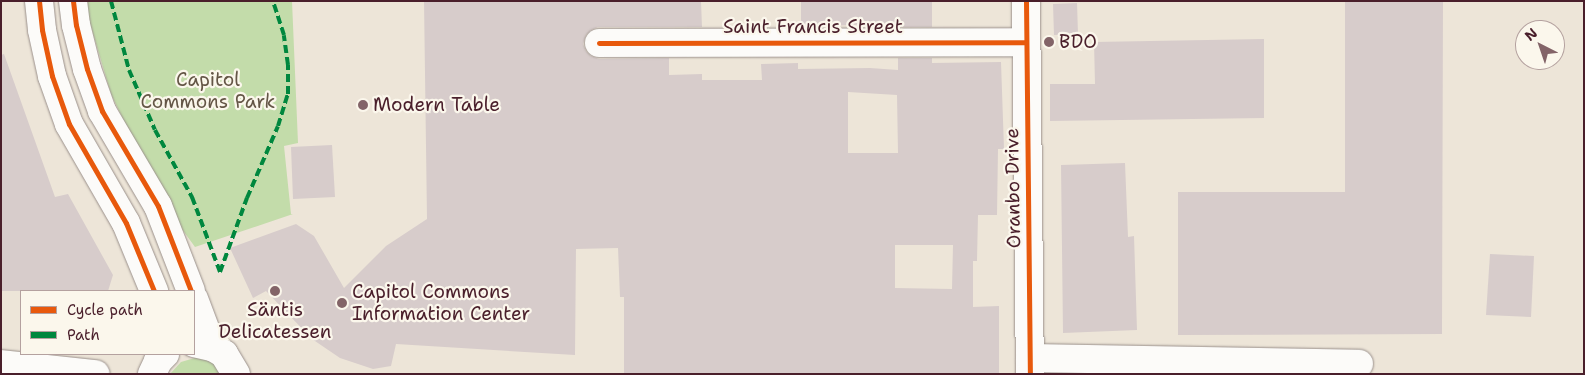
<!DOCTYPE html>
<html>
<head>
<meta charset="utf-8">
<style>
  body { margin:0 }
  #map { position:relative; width:1585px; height:375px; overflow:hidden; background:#ede5d8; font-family:"Shantell Sans",sans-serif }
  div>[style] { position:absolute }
  .green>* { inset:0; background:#c3dcaa }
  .building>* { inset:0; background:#d7cccb }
  .roads { filter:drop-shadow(0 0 1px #9a908b) drop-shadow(0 0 1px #9a908b) }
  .minor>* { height:28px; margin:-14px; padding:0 14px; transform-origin:14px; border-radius:14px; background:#fcfbf9 }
  .tertiary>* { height:28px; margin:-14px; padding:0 14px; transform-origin:14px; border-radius:14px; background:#fcfbf9 }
  .quiet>* { height:4px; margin-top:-2px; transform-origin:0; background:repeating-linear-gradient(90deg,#00873e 0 8px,transparent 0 12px) }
  .cycleway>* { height:5px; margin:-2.5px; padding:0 2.5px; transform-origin:2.5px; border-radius:2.5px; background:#e8590c }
  .dots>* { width:14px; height:14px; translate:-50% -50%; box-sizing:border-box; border:2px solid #fbf7ec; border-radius:50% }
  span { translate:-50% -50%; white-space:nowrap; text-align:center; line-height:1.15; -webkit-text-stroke:4.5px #fbf7ec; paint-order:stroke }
  .street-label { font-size:19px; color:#4a1f2b }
  .poi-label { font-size:19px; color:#4a1f2b }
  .left { translate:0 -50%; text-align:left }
  .park-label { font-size:19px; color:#645646 }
  .frame { position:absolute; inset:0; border:2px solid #4a1f2b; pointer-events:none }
  .legend { position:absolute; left:20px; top:290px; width:175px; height:65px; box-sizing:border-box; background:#fbf7ec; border:1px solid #b4a19f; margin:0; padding:6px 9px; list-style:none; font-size:15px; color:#4a1f2b }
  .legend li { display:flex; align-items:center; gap:10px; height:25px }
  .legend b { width:25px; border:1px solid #b4a19f }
  .north { position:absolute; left:1515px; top:20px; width:50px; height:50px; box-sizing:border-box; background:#fbf7ec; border:1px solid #b4a19f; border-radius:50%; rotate:319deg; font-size:14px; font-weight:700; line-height:20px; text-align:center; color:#4a1f2b }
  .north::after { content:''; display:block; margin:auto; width:18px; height:22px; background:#836468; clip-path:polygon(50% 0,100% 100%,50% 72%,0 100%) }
</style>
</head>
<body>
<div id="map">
  <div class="green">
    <div style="clip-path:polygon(86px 1px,292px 1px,298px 143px,284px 146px,291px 214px,293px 214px,195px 247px,163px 203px,111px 94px,86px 10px)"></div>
    <div style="clip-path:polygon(198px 357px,214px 363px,222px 374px,170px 374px,181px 362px)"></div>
  </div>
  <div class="building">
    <div style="clip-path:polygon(evenodd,424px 1px,701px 1px,702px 27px,598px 27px,591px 30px,586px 35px,583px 44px,586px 51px,591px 56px,599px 59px,669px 58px,669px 75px,702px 74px,702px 80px,762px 80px,761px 64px,798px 63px,798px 69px,870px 68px,898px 70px,898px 58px,932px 58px,932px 63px,1001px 62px,1004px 149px,998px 149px,997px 215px,978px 215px,977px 261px,973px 261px,973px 307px,999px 306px,999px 374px,624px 374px,624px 297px,620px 297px,618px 248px,576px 249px,575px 355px,396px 344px,391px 366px,373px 369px,340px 358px,312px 339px,266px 291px,253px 298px,230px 248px,296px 224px,314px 236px,344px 288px,386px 246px,427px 219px,424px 1px,848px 92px,897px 95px,898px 153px,848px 153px,848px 92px,424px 1px,895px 245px,953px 245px,952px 289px,895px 288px,895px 245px)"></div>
    <div style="clip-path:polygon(801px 1px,932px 1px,932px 27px,898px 27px,898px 23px,801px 27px)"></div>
    <div style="clip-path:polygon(1345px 1px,1443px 1px,1442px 334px,1178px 335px,1178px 192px,1345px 192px)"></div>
    <div style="clip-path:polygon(1077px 3px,1078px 34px,1054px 35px,1053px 4px)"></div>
    <div style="clip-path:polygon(1264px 39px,1264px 118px,1050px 121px,1050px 84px,1095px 84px,1094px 42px)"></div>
    <div style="clip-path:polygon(4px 54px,55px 197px,68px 194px,113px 275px,108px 291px,1px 291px,1px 55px)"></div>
    <div style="clip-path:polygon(332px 145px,335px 197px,293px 199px,291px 147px)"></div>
    <div style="clip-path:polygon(1125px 163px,1128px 237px,1134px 236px,1137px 330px,1063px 333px,1061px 165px)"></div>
    <div style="clip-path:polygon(1490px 254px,1534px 256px,1531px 317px,1486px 315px)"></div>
  </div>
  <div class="roads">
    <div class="minor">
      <div style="left:1026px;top:1px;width:373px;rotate:89.4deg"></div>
      <div style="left:599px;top:43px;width:427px;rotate:-0.1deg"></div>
      <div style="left:1030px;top:358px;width:329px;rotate:1deg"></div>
      <div style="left:1px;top:364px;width:95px;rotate:6.1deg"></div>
    </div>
    <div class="tertiary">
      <div style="left:39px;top:1px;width:29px;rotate:84deg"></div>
      <div style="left:42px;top:30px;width:47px;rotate:77.7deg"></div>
      <div style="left:52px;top:76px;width:51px;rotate:70.5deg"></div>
      <div style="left:69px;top:124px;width:114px;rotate:60.1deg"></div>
      <div style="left:126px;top:223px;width:74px;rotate:67.6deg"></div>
      <div style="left:73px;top:1px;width:24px;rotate:83deg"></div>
      <div style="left:76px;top:25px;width:45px;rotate:76deg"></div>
      <div style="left:87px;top:69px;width:45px;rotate:70.3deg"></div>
      <div style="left:102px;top:111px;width:110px;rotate:59.5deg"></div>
      <div style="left:158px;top:206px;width:91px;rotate:68.8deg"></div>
      <div style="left:194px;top:299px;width:51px;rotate:69.4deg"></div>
      <div style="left:194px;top:343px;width:18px;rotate:13deg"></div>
      <div style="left:212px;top:347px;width:14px;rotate:30deg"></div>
      <div style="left:224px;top:354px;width:23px;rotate:59deg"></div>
      <div style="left:152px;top:374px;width:14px;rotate:-65deg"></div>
      <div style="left:158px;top:361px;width:10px;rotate:-45deg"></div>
    </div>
  </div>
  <div class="quiet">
    <div style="left:111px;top:1px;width:71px;rotate:75.4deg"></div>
    <div style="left:129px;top:70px;width:65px;rotate:66.6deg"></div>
    <div style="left:155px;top:130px;width:77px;rotate:61.1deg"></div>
    <div style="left:192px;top:197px;width:80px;rotate:69.5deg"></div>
    <div style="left:220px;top:272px;width:79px;rotate:-70deg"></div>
    <div style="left:247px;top:198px;width:78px;rotate:-66.7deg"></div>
    <div style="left:278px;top:126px;width:34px;rotate:-73deg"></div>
    <div style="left:288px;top:94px;width:29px;rotate:-90deg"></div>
    <div style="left:288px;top:65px;width:30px;rotate:-98deg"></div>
    <div style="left:284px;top:35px;width:36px;rotate:-108deg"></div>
  </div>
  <div class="cycleway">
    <div style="left:39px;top:1px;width:29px;rotate:84deg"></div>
    <div style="left:42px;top:30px;width:47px;rotate:77.7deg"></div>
    <div style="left:52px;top:76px;width:51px;rotate:70.5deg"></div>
    <div style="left:69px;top:124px;width:114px;rotate:60.1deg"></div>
    <div style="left:126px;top:223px;width:74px;rotate:67.6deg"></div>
    <div style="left:73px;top:1px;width:24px;rotate:83deg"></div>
    <div style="left:76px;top:25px;width:45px;rotate:76deg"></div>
    <div style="left:87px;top:69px;width:45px;rotate:70.3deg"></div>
    <div style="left:102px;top:111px;width:110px;rotate:59.5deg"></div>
    <div style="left:158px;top:206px;width:91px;rotate:68.8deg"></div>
    <div style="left:1026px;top:1px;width:373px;rotate:89.4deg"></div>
    <div style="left:599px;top:43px;width:427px;rotate:-0.1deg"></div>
  </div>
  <div class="dots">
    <div style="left:1049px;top:42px;background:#836468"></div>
    <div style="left:363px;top:105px;background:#836468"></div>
    <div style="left:275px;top:291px;background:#836468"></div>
    <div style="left:342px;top:303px;background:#836468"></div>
  </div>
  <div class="street-label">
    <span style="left:813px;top:27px">Saint Francis Street</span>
    <span style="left:1013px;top:188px;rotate:-91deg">Oranbo Drive</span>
  </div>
  <div class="poi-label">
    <span class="left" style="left:1059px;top:42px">BDO</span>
    <span class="left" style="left:373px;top:105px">Modern Table</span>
    <span class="left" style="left:352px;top:303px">Capitol Commons<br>Information Center</span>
    <span style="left:275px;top:321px">Säntis<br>Delicatessen</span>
  </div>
  <div class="park-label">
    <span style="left:208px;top:91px">Capitol<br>Commons Park</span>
  </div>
  <div class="frame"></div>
  <ul class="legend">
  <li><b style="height:6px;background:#e8590c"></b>Cycle path</li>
  <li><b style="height:6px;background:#00873e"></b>Path</li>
  </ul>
  <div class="north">N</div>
</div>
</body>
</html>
